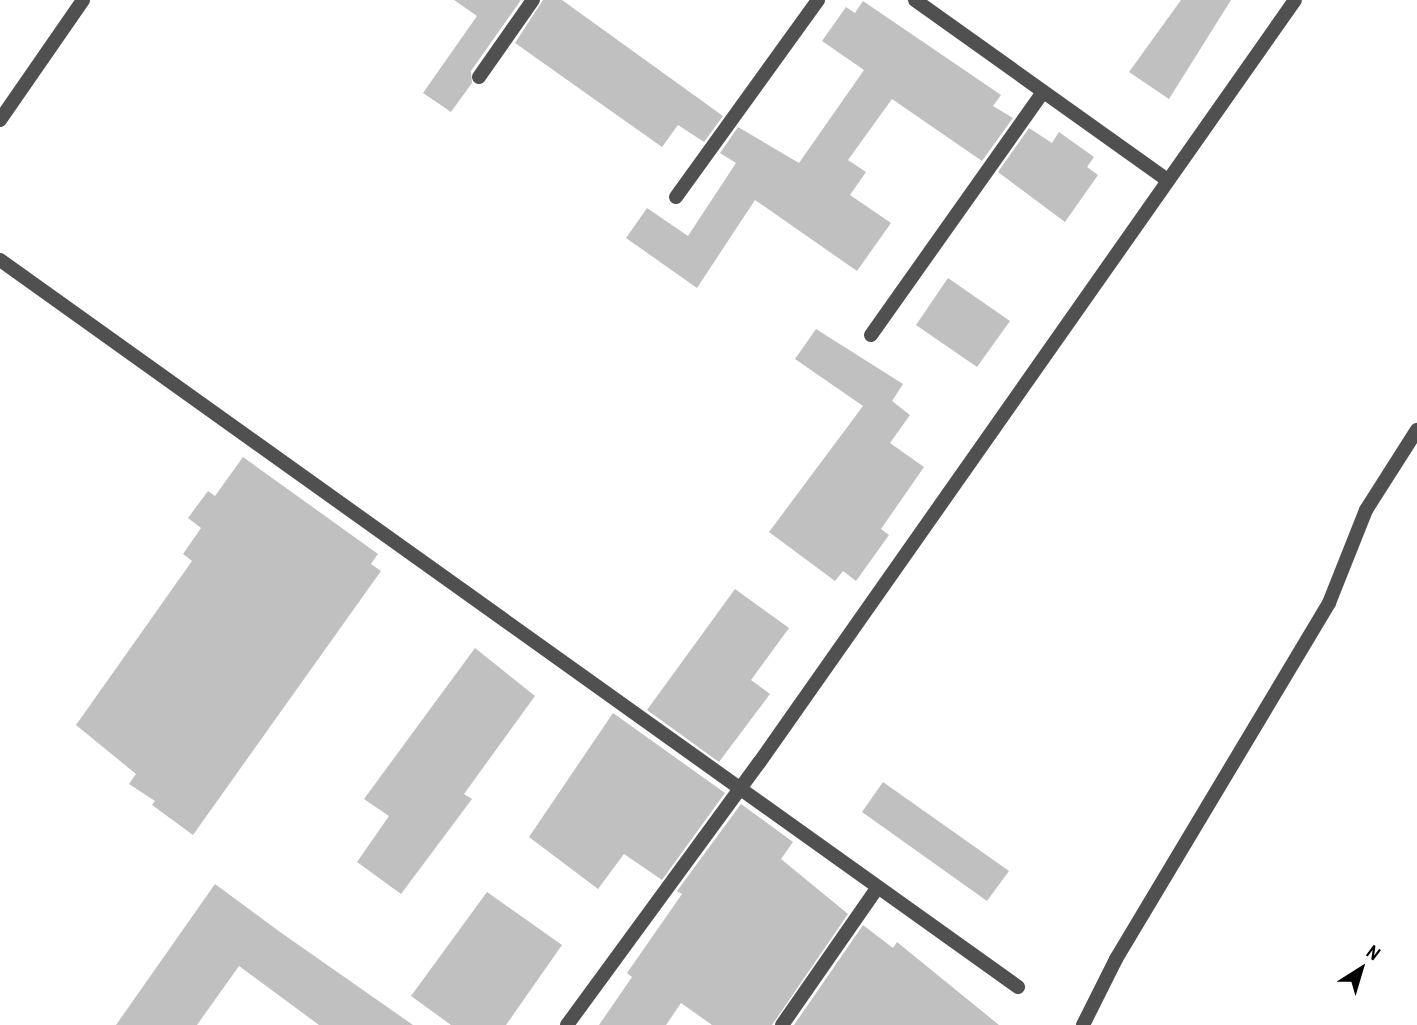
<!DOCTYPE html>
<html>
<head>
<meta charset="utf-8">
<style>
  body { margin:0 }
  #map { position:relative; width:1417px; height:1025px; overflow:hidden; background:#fff; font-family:"Archivo Narrow",sans-serif }
  div>[style] { position:absolute }
  .building>* { inset:0; background:#c0c0c0 }
  .street>* { height:14px; margin:-7px; padding:0 7px; transform-origin:7px; border-radius:7px; background:#505050 }
  span { translate:-50% -50%; white-space:nowrap; text-align:center; line-height:1.15; -webkit-text-stroke:6px #fff; paint-order:stroke }
  .north { position:absolute; left:1326px; top:934px; width:70px; height:70px; -webkit-text-stroke:5px #fff; paint-order:stroke; rotate:37deg; font-size:19px; font-weight:700; line-height:28px; text-align:center; color:#000 }
  .north::after { content:''; display:block; margin:auto; width:24px; height:32px; background:#000; clip-path:polygon(50% 0,100% 100%,50% 72%,0 100%) }
</style>
</head>
<body>
<div id="map">
  <div class="building">
    <div style="clip-path:polygon(454px 0,521px 0,471px 71px,472px 83px,451px 112px,423px 93px,477px 16px)"></div>
    <div style="clip-path:polygon(543px 0,562px 0,723px 116px,704px 142px,678px 125px,662px 147px,515px 43px)"></div>
    <div style="clip-path:polygon(1181px 0,1231px 0,1169px 99px,1129px 72px)"></div>
    <div style="clip-path:polygon(863px 1px,1001px 95px,993px 106px,1013px 118px,982px 161px,892px 99px,848px 160px,866px 172px,850px 195px,891px 223px,857px 271px,755px 200px,697px 288px,626px 238px,647px 208px,688px 236px,736px 163px,720px 153px,738px 127px,799px 163px,864px 70px,822px 41px,846px 7px,855px 13px)"></div>
    <div style="clip-path:polygon(1029px 128px,1052px 143px,1059px 132px,1094px 157px,1087px 167px,1098px 175px,1065px 222px,998px 172px)"></div>
    <div style="clip-path:polygon(948px 278px,1010px 321px,977px 367px,916px 325px)"></div>
    <div style="clip-path:polygon(816px 329px,903px 384px,892px 401px,910px 415px,890px 443px,924px 467px,881px 529px,889px 535px,856px 581px,843px 571px,835px 581px,769px 532px,863px 406px,795px 359px)"></div>
    <div style="clip-path:polygon(243px 457px,378px 554px,371px 564px,381px 571px,193px 835px,152px 805px,155px 801px,129px 784px,136px 774px,76px 725px,192px 561px,183px 554px,201px 528px,188px 518px,208px 491px,215px 496px)"></div>
    <div style="clip-path:polygon(735px 589px,789px 628px,751px 680px,770px 694px,719px 762px,647px 710px)"></div>
    <div style="clip-path:polygon(475px 648px,535px 696px,464px 794px,472px 799px,401px 894px,357px 862px,389px 816px,364px 799px)"></div>
    <div style="clip-path:polygon(613px 713px,725px 793px,662px 880px,624px 854px,598px 889px,529px 837px)"></div>
    <div style="clip-path:polygon(883px 782px,1009px 871px,987px 901px,862px 812px)"></div>
    <div style="clip-path:polygon(741px 804px,793px 842px,781px 859px,848px 914px,772px 1025px,712px 1025px,681px 1003px,666px 1025px,599px 1025px,632px 977px,627px 973px,682px 894px,677px 891px)"></div>
    <div style="clip-path:polygon(215px 884px,280px 932px,413px 1025px,319px 1025px,239px 966px,197px 1025px,116px 1025px)"></div>
    <div style="clip-path:polygon(487px 892px,562px 945px,506px 1025px,451px 1025px,411px 996px)"></div>
    <div style="clip-path:polygon(863px 925px,893px 948px,897px 942px,999px 1025px,794px 1025px)"></div>
  </div>
  <div class="street">
    <div style="left:915px;top:0;width:310px;rotate:35.5deg"></div>
    <div style="left:479px;top:77px;width:94px;rotate:-55deg"></div>
    <div style="left:0;top:120px;width:146px;rotate:-55.3deg"></div>
    <div style="left:676px;top:197px;width:243px;rotate:-54.2deg"></div>
    <div style="left:0;top:260px;width:1251px;rotate:35.53deg"></div>
    <div style="left:871px;top:335px;width:298px;rotate:-54.7deg"></div>
    <div style="left:567px;top:1025px;width:325px;rotate:-53.8deg"></div>
    <div style="left:759px;top:763px;width:932px;rotate:-54.91deg"></div>
    <div style="left:782px;top:1025px;width:165px;rotate:-55.2deg"></div>
    <div style="left:1083px;top:1025px;width:74px;rotate:-63.4deg"></div>
    <div style="left:1116px;top:959px;width:415px;rotate:-59.1deg"></div>
    <div style="left:1329px;top:603px;width:100px;rotate:-68.3deg"></div>
    <div style="left:1366px;top:510px;width:95px;rotate:-57.5deg"></div>
  </div>
  <div class="north">N</div>
</div>
</body>
</html>
